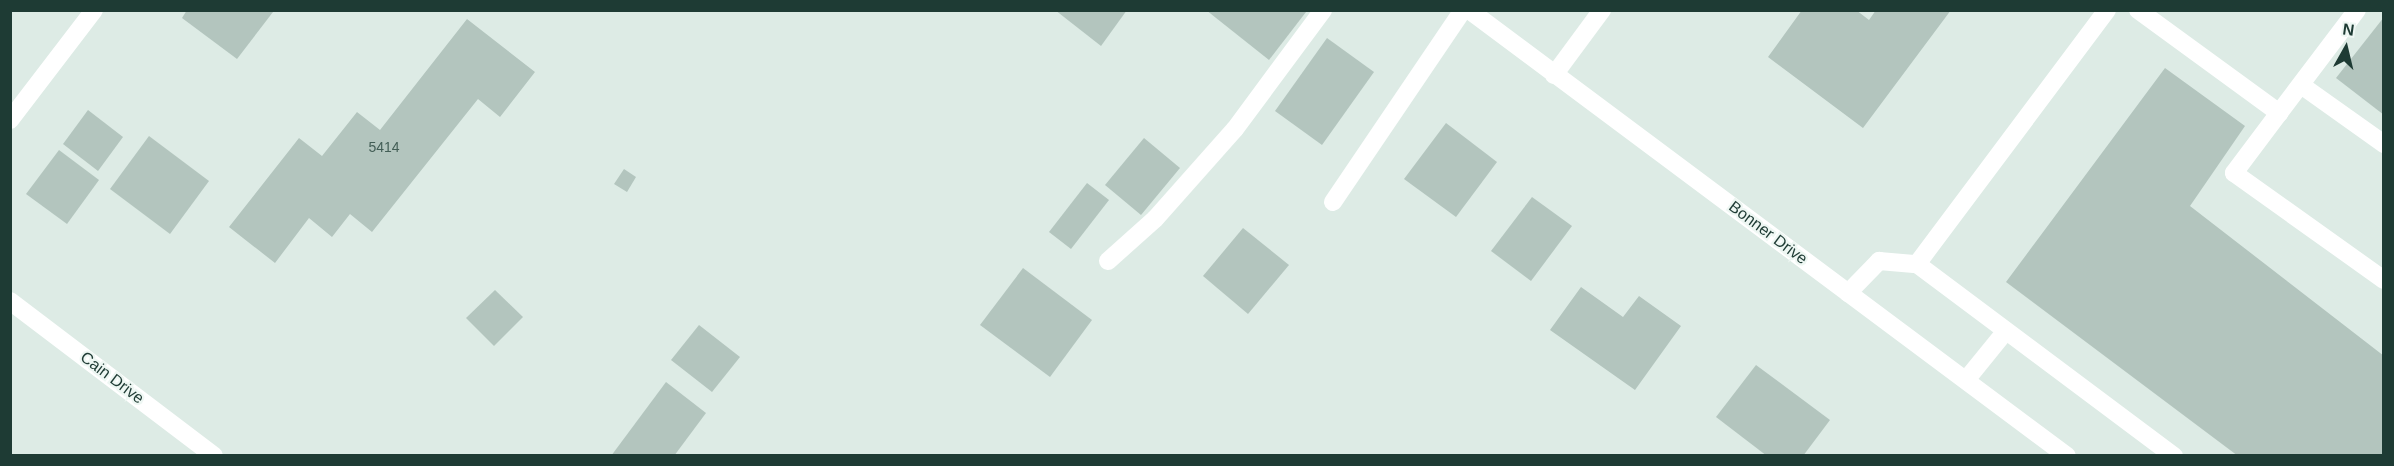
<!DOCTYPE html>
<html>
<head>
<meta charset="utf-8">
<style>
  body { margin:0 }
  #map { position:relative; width:2394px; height:466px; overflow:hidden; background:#ddebe5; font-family:Arial,sans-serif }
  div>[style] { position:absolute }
  .building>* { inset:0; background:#b3c5be }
  .minor>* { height:18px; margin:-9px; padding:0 9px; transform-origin:9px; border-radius:9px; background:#fff }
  span { translate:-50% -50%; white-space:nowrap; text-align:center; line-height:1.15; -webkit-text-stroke:4.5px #eef7f3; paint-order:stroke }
  .number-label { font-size:14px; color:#435e56 }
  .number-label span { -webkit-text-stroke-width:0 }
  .street-label { font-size:16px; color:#1e3b34 }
  .frame { position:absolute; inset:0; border:12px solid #1e3b34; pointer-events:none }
  .north { position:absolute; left:2316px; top:18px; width:60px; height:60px; -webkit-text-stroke:4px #eef7f3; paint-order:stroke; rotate:8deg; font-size:16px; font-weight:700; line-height:24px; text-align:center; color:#1e3b34 }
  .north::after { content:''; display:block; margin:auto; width:21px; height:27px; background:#1e3b34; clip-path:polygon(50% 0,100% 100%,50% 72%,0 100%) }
</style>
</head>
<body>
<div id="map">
  <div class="building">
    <div style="clip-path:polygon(187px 10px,271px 10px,273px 12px,237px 59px,182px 18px)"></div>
    <div style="clip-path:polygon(1055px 10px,1127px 10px,1101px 46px)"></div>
    <div style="clip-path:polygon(1206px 10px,1303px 10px,1306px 12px,1269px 60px)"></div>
    <div style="clip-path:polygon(1802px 10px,1856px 10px,1869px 20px,1876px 10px,1951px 10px,1863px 128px,1768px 57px)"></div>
    <div style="clip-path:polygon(2384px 17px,2384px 115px,2336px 78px)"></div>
    <div style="clip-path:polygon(467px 19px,535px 72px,500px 117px,478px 99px,372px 232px,350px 214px,332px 237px,309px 218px,275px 263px,229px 227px,299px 138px,322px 156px,357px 112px,380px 130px)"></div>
    <div style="clip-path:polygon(1327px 38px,1374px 72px,1322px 145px,1275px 111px)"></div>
    <div style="clip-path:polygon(2165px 68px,2245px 126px,2190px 206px,2384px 356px,2384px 456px,2238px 456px,2006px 282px)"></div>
    <div style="clip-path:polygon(88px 110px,123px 137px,98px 171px,63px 144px)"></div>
    <div style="clip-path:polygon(1446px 123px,1497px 162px,1456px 217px,1404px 179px)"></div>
    <div style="clip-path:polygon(149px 136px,209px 181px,170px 234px,110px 189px)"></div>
    <div style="clip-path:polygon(1144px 138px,1180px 168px,1141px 215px,1105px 185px)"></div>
    <div style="clip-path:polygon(59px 150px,99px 180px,67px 224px,26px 194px)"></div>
    <div style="clip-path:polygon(624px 169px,636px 177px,627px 192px,614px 184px)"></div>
    <div style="clip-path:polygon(1087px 183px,1109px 200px,1071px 249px,1049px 232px)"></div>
    <div style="clip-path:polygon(1532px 197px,1572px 226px,1531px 281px,1491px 251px)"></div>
    <div style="clip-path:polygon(1243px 228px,1289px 265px,1248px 314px,1203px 276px)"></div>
    <div style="clip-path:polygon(1023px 268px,1092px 320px,1050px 377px,980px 325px)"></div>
    <div style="clip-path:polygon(1581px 287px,1623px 317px,1639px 296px,1681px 326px,1635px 390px,1550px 330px)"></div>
    <div style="clip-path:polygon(495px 290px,523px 317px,494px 346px,466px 318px)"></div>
    <div style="clip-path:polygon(699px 325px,740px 357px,712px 392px,671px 360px)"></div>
    <div style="clip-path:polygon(1756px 365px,1830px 420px,1803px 456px,1767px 456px,1716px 417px)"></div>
    <div style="clip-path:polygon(666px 382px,706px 413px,674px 456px,611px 456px)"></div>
  </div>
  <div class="minor">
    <div style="left:1469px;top:10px;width:746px;rotate:36.72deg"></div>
    <div style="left:2138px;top:10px;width:175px;rotate:36.1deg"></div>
    <div style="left:2279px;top:113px;width:75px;rotate:126.9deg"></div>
    <div style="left:2234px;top:173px;width:184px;rotate:35.5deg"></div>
    <div style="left:1554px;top:75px;width:81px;rotate:-53.6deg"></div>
    <div style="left:2301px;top:85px;width:102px;rotate:35.4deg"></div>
    <div style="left:2279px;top:113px;width:129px;rotate:-52.9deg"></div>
    <div style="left:10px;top:120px;width:138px;rotate:-52.6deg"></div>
    <div style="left:1333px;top:202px;width:232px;rotate:-55.9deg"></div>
    <div style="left:1108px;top:261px;width:63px;rotate:-41.8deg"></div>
    <div style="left:1155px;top:219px;width:120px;rotate:-48.4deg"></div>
    <div style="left:1235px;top:129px;width:148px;rotate:-53.5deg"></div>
    <div style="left:1917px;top:264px;width:321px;rotate:36.8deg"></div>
    <div style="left:1848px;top:293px;width:45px;rotate:-45.9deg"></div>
    <div style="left:1879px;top:261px;width:38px;rotate:5deg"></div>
    <div style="left:1917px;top:264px;width:317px;rotate:-53.2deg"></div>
    <div style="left:10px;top:301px;width:256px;rotate:37.2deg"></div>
    <div style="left:1966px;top:380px;width:62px;rotate:-50.9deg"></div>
  </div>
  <div class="number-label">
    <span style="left:384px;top:147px">5414</span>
  </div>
  <div class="street-label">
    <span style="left:1768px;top:233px;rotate:37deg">Bonner Drive</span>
    <span style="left:112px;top:378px;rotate:37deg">Cain Drive</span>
  </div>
  <div class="frame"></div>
  <div class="north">N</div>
</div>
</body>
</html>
